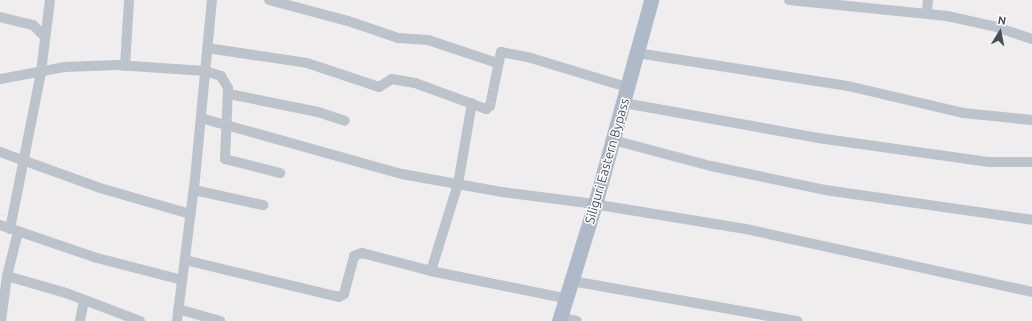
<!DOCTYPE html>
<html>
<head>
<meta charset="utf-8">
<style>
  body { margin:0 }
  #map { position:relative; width:1032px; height:321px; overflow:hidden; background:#efeded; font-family:Ubuntu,sans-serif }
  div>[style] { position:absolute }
  .street>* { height:10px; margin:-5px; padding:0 5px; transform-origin:5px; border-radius:5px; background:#bcc3cb }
  .primary>* { height:15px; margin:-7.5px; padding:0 7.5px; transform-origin:7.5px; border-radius:7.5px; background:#aebaca }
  span { translate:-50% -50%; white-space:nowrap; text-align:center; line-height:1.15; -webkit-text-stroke:3px #fff; paint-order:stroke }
  .street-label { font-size:13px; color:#464f59 }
  .north { position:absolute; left:980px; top:12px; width:40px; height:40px; -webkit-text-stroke:3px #fff; paint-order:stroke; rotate:10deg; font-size:11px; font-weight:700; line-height:16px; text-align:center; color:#464f59 }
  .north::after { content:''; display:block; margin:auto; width:14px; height:18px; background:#464f59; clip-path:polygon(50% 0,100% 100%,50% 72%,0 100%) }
</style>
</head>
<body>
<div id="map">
  <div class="street">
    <div style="left:269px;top:0;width:82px;rotate:14.9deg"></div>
    <div style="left:348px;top:21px;width:53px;rotate:18.8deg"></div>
    <div style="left:398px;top:38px;width:30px;rotate:4deg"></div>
    <div style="left:428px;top:40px;width:73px;rotate:18.4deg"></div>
    <div style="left:789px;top:0;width:159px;rotate:5.8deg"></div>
    <div style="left:947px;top:16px;width:47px;rotate:12.3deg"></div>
    <div style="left:993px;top:26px;width:41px;rotate:18.4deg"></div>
    <div style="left:927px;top:13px;width:13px;rotate:-86deg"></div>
    <div style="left:0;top:17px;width:34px;rotate:14deg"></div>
    <div style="left:33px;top:25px;width:17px;rotate:45deg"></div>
    <div style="left:207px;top:48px;width:101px;rotate:8.5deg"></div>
    <div style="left:307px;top:63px;width:76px;rotate:18.4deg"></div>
    <div style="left:379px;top:87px;width:15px;rotate:-32deg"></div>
    <div style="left:392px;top:79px;width:23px;rotate:10deg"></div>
    <div style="left:415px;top:83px;width:76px;rotate:20.1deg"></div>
    <div style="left:486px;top:109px;width:5px;rotate:-37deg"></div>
    <div style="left:490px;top:106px;width:55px;rotate:-78.5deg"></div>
    <div style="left:501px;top:52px;width:31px;rotate:11deg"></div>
    <div style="left:531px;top:58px;width:93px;rotate:16.9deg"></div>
    <div style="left:637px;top:53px;width:214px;rotate:8.9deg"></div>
    <div style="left:848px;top:86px;width:118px;rotate:13.2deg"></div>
    <div style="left:963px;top:113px;width:69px;rotate:5.8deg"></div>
    <div style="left:125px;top:66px;width:66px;rotate:-86.5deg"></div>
    <div style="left:0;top:79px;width:65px;rotate:-10.6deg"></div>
    <div style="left:64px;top:67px;width:53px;rotate:-2.2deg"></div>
    <div style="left:117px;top:65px;width:88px;rotate:3.9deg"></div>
    <div style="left:205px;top:71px;width:17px;rotate:17deg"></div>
    <div style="left:221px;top:76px;width:14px;rotate:60deg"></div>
    <div style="left:228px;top:88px;width:71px;rotate:92.4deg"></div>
    <div style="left:225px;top:159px;width:57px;rotate:14.3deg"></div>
    <div style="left:229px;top:94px;width:91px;rotate:11.4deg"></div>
    <div style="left:318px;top:112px;width:28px;rotate:18deg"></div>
    <div style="left:624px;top:103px;width:197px;rotate:10.2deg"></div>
    <div style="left:818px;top:138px;width:173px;rotate:8deg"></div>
    <div style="left:989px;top:162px;width:43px"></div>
    <div style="left:201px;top:118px;width:209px;rotate:15.6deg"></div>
    <div style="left:402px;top:174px;width:102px;rotate:10.2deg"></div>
    <div style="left:502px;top:192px;width:86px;rotate:7.4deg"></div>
    <div style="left:587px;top:203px;width:161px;rotate:9.3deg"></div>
    <div style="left:746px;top:229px;width:293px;rotate:12.4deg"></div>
    <div style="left:613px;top:140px;width:101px;rotate:14.9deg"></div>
    <div style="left:711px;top:166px;width:116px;rotate:11.9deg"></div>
    <div style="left:825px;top:190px;width:209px;rotate:8.2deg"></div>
    <div style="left:0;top:152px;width:106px;rotate:19.8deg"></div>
    <div style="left:100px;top:188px;width:94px;rotate:16.1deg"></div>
    <div style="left:194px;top:190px;width:71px;rotate:12.3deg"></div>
    <div style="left:0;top:225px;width:102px;rotate:18.8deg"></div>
    <div style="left:97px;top:258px;width:88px;rotate:14.5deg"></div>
    <div style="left:10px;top:229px;width:160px;rotate:-78.8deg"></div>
    <div style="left:41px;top:72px;width:73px;rotate:-82.9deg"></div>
    <div style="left:185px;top:260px;width:158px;rotate:13.5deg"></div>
    <div style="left:339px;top:297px;width:6px;rotate:-31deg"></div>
    <div style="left:344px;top:294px;width:39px;rotate:-75deg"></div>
    <div style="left:354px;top:256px;width:9px;rotate:-21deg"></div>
    <div style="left:362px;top:253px;width:71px;rotate:14.6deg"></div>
    <div style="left:431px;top:271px;width:131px;rotate:11.5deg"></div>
    <div style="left:431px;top:271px;width:91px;rotate:-72.8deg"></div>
    <div style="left:458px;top:184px;width:82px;rotate:-80.2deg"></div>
    <div style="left:7px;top:276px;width:61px;rotate:16.1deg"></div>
    <div style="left:66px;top:293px;width:79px;rotate:20.7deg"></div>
    <div style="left:572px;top:281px;width:229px;rotate:10.1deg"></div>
    <div style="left:178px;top:309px;width:44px;rotate:15.9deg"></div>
    <div style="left:560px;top:317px;width:17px;rotate:13deg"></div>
    <div style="left:1px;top:321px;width:45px;rotate:-82.4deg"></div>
    <div style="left:7px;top:276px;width:45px;rotate:-76deg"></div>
    <div style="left:80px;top:321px;width:21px;rotate:-79deg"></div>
    <div style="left:177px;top:321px;width:143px;rotate:-82.8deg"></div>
    <div style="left:195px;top:179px;width:180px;rotate:-84.6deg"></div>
  </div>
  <div class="primary">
    <div style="left:559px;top:321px;width:122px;rotate:-72.9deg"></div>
    <div style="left:595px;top:204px;width:212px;rotate:-74.6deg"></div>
  </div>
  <div class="street-label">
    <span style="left:607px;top:161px;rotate:-74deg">Siliguri Eastern Bypass</span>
  </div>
  <div class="north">N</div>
</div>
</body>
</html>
